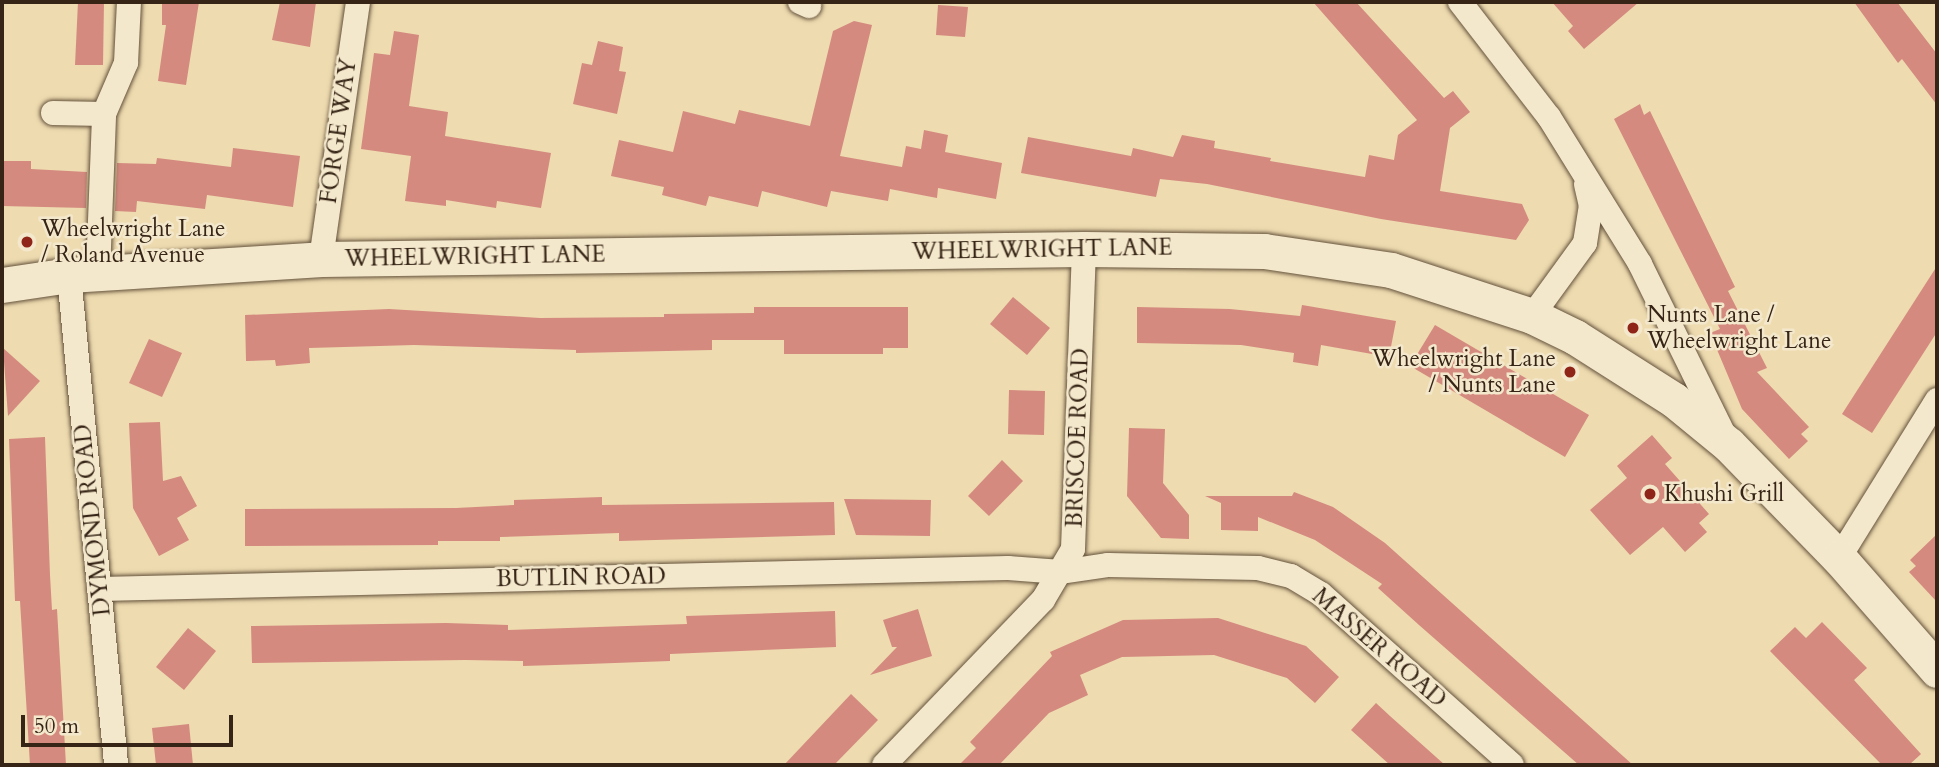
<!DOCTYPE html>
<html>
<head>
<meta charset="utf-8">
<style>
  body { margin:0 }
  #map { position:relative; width:1939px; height:767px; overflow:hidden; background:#eedbb0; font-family:Cardo,serif }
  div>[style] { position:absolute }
  .building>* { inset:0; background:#d48a7f }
  .roads { filter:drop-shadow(0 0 2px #64523c) drop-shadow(0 0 2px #64523c) }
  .street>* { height:24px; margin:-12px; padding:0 12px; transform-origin:12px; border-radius:12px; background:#f4e8cc }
  .secondary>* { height:35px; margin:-17.5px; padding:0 17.5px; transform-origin:17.5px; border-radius:17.5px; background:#f4e8cc }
  .dots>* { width:19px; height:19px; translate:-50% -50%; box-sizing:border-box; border:4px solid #f4e8cc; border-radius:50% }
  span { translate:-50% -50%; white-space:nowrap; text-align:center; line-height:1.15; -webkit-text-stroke:5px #f4e8cc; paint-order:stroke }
  .street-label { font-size:23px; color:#362516 }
  .poi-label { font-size:23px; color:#362516 }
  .left { translate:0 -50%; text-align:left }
  .right { translate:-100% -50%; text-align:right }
  .frame { position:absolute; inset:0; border:4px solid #362516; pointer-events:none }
  .scale { position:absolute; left:21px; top:715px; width:212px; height:32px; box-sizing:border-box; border:4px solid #362516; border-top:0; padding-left:9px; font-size:21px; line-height:24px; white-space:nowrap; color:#362516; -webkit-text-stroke:5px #f4e8cc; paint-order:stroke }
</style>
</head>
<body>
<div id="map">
  <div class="building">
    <div style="clip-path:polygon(78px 2px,104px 2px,103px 65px,75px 65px)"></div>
    <div style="clip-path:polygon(162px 2px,199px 2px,186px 85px,158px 81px,166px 25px,162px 25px)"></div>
    <div style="clip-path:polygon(280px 2px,316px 2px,310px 47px,272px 40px)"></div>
    <div style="clip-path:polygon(1313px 2px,1356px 2px,1444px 98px,1453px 91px,1470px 112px,1450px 128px,1440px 191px,1522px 204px,1529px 220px,1516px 240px,1381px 219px,1207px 184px,1160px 179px,1156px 197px,1021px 173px,1028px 137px,1131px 156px,1133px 148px,1173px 157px,1182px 135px,1215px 141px,1214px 148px,1271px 158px,1270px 161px,1365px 177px,1369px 155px,1394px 160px,1398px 135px,1417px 120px)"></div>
    <div style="clip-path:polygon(1552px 2px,1639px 2px,1584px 49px,1568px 31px,1573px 26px)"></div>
    <div style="clip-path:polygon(1854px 2px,1897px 2px,1937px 54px,1937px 105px,1902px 59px,1898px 63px)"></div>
    <div style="clip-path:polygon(938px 5px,968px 7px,965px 37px,936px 35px)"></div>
    <div style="clip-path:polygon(854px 21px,872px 25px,840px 156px,902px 167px,906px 146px,921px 149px,924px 130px,948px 135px,945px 152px,1002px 163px,996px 199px,938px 188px,937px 198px,890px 189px,888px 201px,831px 191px,827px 207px,762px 191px,758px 207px,709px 196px,706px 206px,662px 195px,664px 187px,611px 176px,619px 140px,673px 152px,683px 111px,735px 124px,739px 110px,810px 126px,833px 31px)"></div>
    <div style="clip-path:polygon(394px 31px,419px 35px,409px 106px,448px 112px,445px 136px,551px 153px,541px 208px,497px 201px,496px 208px,446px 200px,446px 206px,405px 201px,411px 156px,361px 149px,374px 53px,390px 55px)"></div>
    <div style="clip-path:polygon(598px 41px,623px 47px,619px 71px,626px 72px,617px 114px,573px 104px,582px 63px,592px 65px)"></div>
    <div style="clip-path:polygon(1640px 104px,1644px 115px,1650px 111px,1735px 287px,1728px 291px,1767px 368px,1757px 372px,1809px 427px,1801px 434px,1808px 441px,1789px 459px,1742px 409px,1710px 333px,1720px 329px,1614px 119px)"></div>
    <div style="clip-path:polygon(233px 148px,300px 156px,293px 207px,207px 195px,205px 209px,137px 201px,136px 212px,115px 211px,117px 163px,156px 164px,157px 158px,231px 167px)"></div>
    <div style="clip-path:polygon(3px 161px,31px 161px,31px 169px,87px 172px,86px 208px,2px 206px)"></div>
    <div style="clip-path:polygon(1937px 266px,1937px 332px,1872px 433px,1842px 414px)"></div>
    <div style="clip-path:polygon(1013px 297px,1050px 328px,1027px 355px,990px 324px)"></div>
    <div style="clip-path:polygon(1302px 305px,1396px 321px,1389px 357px,1321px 345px,1318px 366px,1293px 362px,1294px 353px,1241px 345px,1137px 343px,1137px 307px,1230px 309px,1300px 316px)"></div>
    <div style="clip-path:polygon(754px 307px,908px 307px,908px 348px,883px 348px,883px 354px,784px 354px,784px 340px,712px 340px,712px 350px,576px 353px,576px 350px,414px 345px,309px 348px,310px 363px,276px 366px,275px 360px,246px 361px,245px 315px,389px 309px,540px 318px,664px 317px,664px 314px,754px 313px)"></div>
    <div style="clip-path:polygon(1435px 325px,1589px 415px,1565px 457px,1410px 366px)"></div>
    <div style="clip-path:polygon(149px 339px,182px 353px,162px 397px,129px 383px)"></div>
    <div style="clip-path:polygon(3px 348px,40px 381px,8px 416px)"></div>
    <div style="clip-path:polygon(1009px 390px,1045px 391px,1044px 435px,1008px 434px)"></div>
    <div style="clip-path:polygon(160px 422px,163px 481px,181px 476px,197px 506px,177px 518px,189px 540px,159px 556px,133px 508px,129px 423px)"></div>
    <div style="clip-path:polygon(1129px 428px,1165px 429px,1163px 483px,1189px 515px,1189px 539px,1161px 538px,1127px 496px)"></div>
    <div style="clip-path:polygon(1652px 435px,1672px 458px,1665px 464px,1709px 514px,1699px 523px,1707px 532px,1685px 552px,1663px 527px,1630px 555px,1590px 510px,1627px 478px,1617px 466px)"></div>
    <div style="clip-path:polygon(45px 437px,50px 575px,52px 610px,57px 609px,66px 765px,30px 765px,20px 601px,15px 601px,9px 439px)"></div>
    <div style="clip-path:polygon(1002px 460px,1023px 481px,989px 516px,968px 496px)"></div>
    <div style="clip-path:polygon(1294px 492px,1333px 507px,1385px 543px,1633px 765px,1579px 765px,1419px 625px,1378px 588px,1382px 584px,1315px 540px,1258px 517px,1258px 531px,1221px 530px,1221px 503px,1205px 496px,1292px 496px)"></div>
    <div style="clip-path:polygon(602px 497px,602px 505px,834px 502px,835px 535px,619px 541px,619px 533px,500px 537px,500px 541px,438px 541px,438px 545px,245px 546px,245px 509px,456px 508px,514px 505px,514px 500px)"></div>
    <div style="clip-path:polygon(844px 499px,931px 500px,930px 536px,856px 535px)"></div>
    <div style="clip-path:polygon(1937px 534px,1937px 602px,1909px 572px,1916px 566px,1910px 560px)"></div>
    <div style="clip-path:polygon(918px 609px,932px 656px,870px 675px,897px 647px,892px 647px,883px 620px)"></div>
    <div style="clip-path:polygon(835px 611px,836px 647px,670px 654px,670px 661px,587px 664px,523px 666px,523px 661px,465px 660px,252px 663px,251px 626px,446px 623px,508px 625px,508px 630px,687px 624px,686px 616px)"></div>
    <div style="clip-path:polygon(1218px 618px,1306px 646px,1339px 677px,1315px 703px,1287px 678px,1214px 655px,1122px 657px,1080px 675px,1088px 695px,1049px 713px,999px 765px,959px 765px,976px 748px,970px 742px,1052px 656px,1050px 652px,1123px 620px)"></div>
    <div style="clip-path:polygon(1822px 622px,1867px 668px,1854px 680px,1921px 754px,1909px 765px,1882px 765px,1770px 651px,1795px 627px,1806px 638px)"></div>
    <div style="clip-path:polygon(188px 628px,216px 651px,184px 690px,156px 667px)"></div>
    <div style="clip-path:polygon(851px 694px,878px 720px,834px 765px,784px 765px)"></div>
    <div style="clip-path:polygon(1376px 703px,1390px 716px,1445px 765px,1390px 765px,1351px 730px)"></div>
    <div style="clip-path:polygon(189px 724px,193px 765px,156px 765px,152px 728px)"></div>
  </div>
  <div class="roads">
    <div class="street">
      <div style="left:800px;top:2px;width:10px;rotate:24deg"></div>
      <div style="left:1460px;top:2px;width:145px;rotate:52.3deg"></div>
      <div style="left:1549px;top:117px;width:173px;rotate:58.2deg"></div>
      <div style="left:1640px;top:264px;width:191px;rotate:63.8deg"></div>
      <div style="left:53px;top:113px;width:51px;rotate:1.1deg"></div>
      <div style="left:321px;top:259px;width:260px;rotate:-81.8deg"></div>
      <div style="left:98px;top:273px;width:159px;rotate:-87.8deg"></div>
      <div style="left:104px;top:114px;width:56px;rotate:-66.7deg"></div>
      <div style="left:126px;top:63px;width:61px;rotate:-87.2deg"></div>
      <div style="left:69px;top:275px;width:492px;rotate:84.5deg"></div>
      <div style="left:1532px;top:316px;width:90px;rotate:-54deg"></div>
      <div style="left:1585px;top:243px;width:37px;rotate:-81deg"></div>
      <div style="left:1591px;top:206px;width:22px;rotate:-103deg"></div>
      <div style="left:1839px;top:558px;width:186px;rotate:-58.2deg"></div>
      <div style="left:100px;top:589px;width:908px;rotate:-1.32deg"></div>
      <div style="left:1008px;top:568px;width:53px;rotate:4.3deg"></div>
      <div style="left:1061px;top:572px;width:48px;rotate:-8.5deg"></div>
      <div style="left:1108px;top:565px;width:150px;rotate:1.1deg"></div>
      <div style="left:1258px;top:568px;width:34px;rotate:14deg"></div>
      <div style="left:1291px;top:576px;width:35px;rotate:31deg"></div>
      <div style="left:1321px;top:594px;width:256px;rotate:41.8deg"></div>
      <div style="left:884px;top:765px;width:229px;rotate:-46.1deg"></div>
      <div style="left:1043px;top:600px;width:59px;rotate:-59.5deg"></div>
      <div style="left:1073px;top:549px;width:300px;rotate:-87.9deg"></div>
    </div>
    <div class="secondary">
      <div style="left:2px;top:285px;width:68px;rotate:-8.5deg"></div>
      <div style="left:69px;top:275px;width:253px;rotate:-3.6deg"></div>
      <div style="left:321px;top:259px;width:763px;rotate:-0.75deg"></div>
      <div style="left:1084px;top:249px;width:180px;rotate:0.6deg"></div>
      <div style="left:1264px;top:251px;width:128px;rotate:8.5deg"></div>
      <div style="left:1391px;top:270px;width:148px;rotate:18.1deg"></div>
      <div style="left:1532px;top:316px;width:48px;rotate:26deg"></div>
      <div style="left:1575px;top:337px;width:117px;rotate:32.5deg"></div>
      <div style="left:1674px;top:400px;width:71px;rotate:39.3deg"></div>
      <div style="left:1729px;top:445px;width:158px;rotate:45.8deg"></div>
      <div style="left:1839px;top:558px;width:149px;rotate:48.8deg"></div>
    </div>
  </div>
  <div class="dots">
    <div style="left:27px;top:242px;background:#8f2418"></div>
    <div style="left:1633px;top:328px;background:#8f2418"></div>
    <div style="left:1570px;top:372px;background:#8f2418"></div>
    <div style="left:1650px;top:494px;background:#8f2418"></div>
  </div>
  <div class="street-label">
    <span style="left:339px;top:131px;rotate:-82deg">FORGE WAY</span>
    <span style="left:1042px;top:250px;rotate:-1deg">WHEELWRIGHT LANE</span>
    <span style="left:475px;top:257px;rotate:-1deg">WHEELWRIGHT LANE</span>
    <span style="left:1078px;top:438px;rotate:-88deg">BRISCOE ROAD</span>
    <span style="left:93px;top:520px;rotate:-96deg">DYMOND ROAD</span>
    <span style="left:581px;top:578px;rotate:-1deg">BUTLIN ROAD</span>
    <span style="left:1379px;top:648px;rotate:41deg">MASSER ROAD</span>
  </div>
  <div class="poi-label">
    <span class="left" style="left:41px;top:242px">Wheelwright Lane<br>/ Roland Avenue</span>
    <span class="left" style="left:1647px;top:328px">Nunts Lane /<br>Wheelwright Lane</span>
    <span class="right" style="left:1556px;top:372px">Wheelwright Lane<br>/ Nunts Lane</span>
    <span class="left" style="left:1664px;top:494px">Khushi Grill</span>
  </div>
  <div class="frame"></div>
  <div class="scale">50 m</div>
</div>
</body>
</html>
